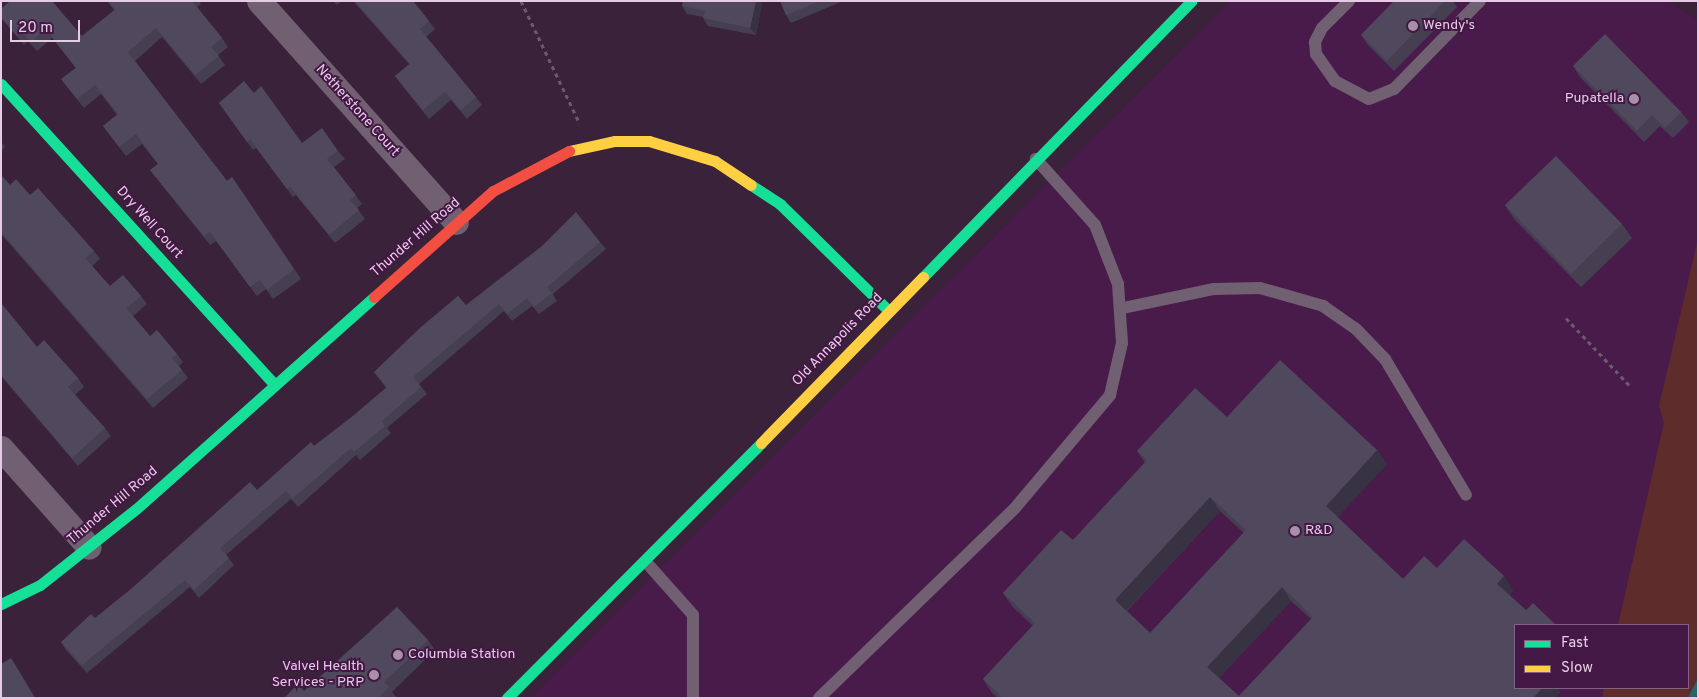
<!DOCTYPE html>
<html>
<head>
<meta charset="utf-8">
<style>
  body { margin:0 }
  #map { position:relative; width:1699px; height:699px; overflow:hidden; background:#39223a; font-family:Overpass,sans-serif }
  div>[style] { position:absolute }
  .built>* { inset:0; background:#491b4a }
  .green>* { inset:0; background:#5f2c2c }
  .stream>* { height:7px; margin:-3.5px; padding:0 3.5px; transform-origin:3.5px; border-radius:3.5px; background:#28656f }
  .path>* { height:3px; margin-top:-1.5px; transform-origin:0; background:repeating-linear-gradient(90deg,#6b5a6c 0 4px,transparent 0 8px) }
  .lane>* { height:12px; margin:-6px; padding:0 6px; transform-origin:6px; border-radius:6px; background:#716071 }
  .street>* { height:25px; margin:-12.5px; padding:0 12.5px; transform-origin:12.5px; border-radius:12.5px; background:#716071 }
  .fast>* { height:11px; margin:-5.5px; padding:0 5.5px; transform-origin:5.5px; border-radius:5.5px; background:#16e098 }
  .slow>* { height:11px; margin:-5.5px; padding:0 5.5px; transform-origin:5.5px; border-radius:5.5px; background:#ffcf43 }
  .jam>* { height:11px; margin:-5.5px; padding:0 5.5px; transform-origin:5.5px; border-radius:5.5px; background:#f24e42 }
  .wall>* { inset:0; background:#453f51 }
  .shaded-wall>* { inset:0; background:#383342 }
  .building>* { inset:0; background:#50495e }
  .dots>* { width:14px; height:14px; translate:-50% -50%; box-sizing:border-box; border:2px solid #431844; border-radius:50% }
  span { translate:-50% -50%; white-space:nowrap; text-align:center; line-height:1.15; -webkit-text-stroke:4px #431844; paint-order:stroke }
  .poi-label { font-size:14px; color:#e6cbe6 }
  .left { translate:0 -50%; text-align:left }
  .right { translate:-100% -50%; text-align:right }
  .street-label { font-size:14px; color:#e6cbe6 }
  .frame { position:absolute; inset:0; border:2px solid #e6cbe6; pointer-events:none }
  .legend { position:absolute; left:1514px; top:624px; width:175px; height:65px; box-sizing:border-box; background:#431844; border:1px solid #846085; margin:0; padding:6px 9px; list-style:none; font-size:15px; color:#e6cbe6 }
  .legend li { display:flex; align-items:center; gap:10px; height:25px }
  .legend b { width:25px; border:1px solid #846085 }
  .scale { position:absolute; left:10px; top:20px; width:70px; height:22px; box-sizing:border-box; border:2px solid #e6cbe6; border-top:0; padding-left:6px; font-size:15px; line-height:18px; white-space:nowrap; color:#e6cbe6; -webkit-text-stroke:4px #431844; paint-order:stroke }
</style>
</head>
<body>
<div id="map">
  <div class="built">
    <div style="clip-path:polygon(evenodd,1231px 1px,1667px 1px,1698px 21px,1698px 698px,530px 698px,1231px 1px,1515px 625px,1688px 625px,1688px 688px,1515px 688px,1515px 625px)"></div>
  </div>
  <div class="green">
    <div style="clip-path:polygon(1698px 239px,1698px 698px,1602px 698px,1604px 688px,1688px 688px,1688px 625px,1618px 625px,1664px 423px,1659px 406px)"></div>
  </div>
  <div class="stream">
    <div style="left:1691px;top:698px;width:16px;rotate:-63deg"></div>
  </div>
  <div class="path">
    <div style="left:521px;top:1px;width:136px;rotate:64.4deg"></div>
    <div style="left:1566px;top:318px;width:96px;rotate:46.7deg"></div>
  </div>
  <div class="lane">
    <div style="left:1349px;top:1px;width:38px;rotate:135deg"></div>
    <div style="left:1322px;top:28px;width:16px;rotate:117deg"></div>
    <div style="left:1315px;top:42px;width:12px;rotate:85deg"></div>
    <div style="left:1316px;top:54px;width:33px;rotate:55deg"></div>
    <div style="left:1335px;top:81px;width:38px;rotate:28deg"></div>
    <div style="left:1369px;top:99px;width:27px;rotate:-22deg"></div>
    <div style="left:1394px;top:89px;width:123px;rotate:-45.7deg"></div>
    <div style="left:1123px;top:308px;width:93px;rotate:-11.8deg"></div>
    <div style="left:1214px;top:289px;width:46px;rotate:-1.2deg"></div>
    <div style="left:1260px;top:288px;width:66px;rotate:15.9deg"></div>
    <div style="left:1323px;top:306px;width:40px;rotate:34.9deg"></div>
    <div style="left:1356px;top:329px;width:42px;rotate:46deg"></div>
    <div style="left:1385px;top:359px;width:158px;rotate:59.2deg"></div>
    <div style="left:646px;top:562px;width:71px;rotate:48.4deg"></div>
    <div style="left:693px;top:615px;width:83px;rotate:90deg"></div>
    <div style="left:819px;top:698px;width:273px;rotate:-44.1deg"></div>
    <div style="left:1015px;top:508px;width:148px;rotate:-49.9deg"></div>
    <div style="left:1110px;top:395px;width:53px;rotate:-77deg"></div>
    <div style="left:1122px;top:343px;width:59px;rotate:-93.9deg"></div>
    <div style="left:1118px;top:284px;width:63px;rotate:-111.3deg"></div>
    <div style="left:1095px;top:225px;width:89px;rotate:-131.8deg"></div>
  </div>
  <div class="street">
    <div style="left:259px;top:1px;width:296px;rotate:48.3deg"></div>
    <div style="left:1px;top:448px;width:132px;rotate:48.4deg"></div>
  </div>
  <div class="fast">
    <div style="left:1px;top:84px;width:406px;rotate:47.7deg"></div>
    <div style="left:751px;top:185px;width:35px;rotate:33deg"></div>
    <div style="left:780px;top:204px;width:151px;rotate:44.5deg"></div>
    <div style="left:923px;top:277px;width:385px;rotate:-45.8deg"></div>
    <div style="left:1px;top:604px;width:43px;rotate:-26deg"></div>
    <div style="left:40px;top:585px;width:122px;rotate:-38.4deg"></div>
    <div style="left:136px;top:509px;width:319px;rotate:-41.7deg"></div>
    <div style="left:507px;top:698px;width:360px;rotate:-45.1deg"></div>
  </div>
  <div class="slow">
    <div style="left:569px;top:151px;width:47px;rotate:-12.3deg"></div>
    <div style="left:615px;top:141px;width:34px"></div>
    <div style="left:649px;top:141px;width:69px;rotate:16.9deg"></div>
    <div style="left:715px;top:161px;width:43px;rotate:33.7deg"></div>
    <div style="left:761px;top:443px;width:232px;rotate:-45.7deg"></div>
  </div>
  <div class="jam">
    <div style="left:374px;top:297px;width:159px;rotate:-41.7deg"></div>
    <div style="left:493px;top:191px;width:86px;rotate:-27.8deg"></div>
  </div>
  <div class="wall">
    <div style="clip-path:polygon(107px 1px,199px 1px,201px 4px,197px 7px,222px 38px,228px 47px,218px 55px,225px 65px,201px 84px,162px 37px,135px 61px,227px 181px,232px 177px,301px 279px,273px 299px,266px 289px,257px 296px,216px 241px,210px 245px,157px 179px,150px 170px,158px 164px,142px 144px,126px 156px,103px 126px,117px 115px,101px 94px,84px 108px,61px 79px,76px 68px,52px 38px,37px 51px,28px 41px,24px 45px,1px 18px,1px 9px,82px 36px,114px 10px)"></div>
    <div style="clip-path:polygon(333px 1px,342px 1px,337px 5px)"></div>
    <div style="clip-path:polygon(353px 1px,413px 1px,429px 21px,435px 29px,426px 37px,476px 97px,482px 105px,467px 119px,451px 100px,429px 119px,401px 84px,395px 76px,409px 64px)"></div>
    <div style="clip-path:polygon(780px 1px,843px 1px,791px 23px,786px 15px)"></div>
    <div style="clip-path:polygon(1394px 1px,1453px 1px,1457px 7px,1394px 71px,1368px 45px,1361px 35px)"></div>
    <div style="clip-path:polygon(762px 3px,756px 35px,708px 26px,703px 18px,703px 17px,687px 14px,682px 6px)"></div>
    <div style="clip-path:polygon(1573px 66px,1681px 112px,1689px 122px,1673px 138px,1660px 126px,1644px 142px,1580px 77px)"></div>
    <div style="clip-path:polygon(254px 93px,302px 143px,338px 151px,345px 159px,334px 167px,362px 204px,357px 208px,365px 219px,335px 243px,296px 195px,293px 197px,256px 148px,253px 150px,219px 103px)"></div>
    <div style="clip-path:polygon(1px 141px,5px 147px,1px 151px)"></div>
    <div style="clip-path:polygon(1px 175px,10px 185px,30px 195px,94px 251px,100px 259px,92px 266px,110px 286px,141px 296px,147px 304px,133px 316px,150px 336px,177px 354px,183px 362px,179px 366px,188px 378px,153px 408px,1px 234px)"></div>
    <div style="clip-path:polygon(1505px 205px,1622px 224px,1632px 238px,1581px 287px,1514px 219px)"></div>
    <div style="clip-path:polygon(600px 242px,606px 249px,553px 294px,557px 301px,539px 314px,532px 306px,512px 321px,504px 311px,419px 384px,427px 394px,387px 428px,391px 433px,360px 460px,356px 455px,298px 507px,291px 499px,226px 555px,234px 565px,199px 598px,190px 587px,87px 673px,66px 650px,61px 642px,95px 618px,257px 490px,353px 416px,386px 388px,374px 372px,466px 305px)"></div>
    <div style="clip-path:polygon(1px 303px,37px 347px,78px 378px,84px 387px,75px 395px,105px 428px,111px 436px,78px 466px,1px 376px)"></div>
    <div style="clip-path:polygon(evenodd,1227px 417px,1377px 450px,1387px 464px,1337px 517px,1403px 579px,1437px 568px,1513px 590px,1509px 595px,1515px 688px,1557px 688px,1560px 692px,1555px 698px,998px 698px,992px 693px,983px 679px,1033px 626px,1012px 606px,1003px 593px,1073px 540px,1145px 463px,1137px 451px,1227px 417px,1220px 511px,1244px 533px,1150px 633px,1127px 611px,1220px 511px,1227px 417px,1291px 601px,1311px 619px,1239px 696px,1219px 678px,1291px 601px)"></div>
    <div style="clip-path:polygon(428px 640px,435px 650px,392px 692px,397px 698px,284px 698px,304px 691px)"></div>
  </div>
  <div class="shaded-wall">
    <div style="clip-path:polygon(756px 1px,761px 1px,762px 3px,756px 35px,750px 28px)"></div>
    <div style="clip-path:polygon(1377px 450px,1387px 464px,1335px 520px,1326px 506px)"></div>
    <div style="clip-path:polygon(1210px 497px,1220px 511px,1124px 613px,1115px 600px)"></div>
    <div style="clip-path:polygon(1504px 576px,1513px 590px,1506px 597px,1497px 584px)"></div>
    <div style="clip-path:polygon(1282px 587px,1291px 601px,1217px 680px,1207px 667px)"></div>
    <div style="clip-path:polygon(11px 658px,16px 665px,36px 698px,35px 698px)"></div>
    <div style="clip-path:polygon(1542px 688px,1557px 688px,1560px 692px,1555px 698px,1533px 698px)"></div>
  </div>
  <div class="building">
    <div style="clip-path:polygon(10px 1px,52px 1px,82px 36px,115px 10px,108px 1px,192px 1px,222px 38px,211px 47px,219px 56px,195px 75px,156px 28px,128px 52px,227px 181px,232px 177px,294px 269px,267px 290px,260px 280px,250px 287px,210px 232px,204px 236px,150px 170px,158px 164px,136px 134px,119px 147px,103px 126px,118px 114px,95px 85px,77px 99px,61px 79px,76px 68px,46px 29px,31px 42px,22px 32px,17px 36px,1px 17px,1px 9px)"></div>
    <div style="clip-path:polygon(355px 1px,413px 1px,429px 21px,420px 29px,476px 97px,461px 110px,445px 92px,423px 110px,395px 76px,410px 64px)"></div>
    <div style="clip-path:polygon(683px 1px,756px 1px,750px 28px,703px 18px,705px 11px,682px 6px)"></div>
    <div style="clip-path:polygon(780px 1px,820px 1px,786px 15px)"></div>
    <div style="clip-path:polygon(1394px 1px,1445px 1px,1387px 61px,1361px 35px)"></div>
    <div style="clip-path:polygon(1605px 34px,1681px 112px,1665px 128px,1652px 115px,1637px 131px,1573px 66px)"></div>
    <div style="clip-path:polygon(244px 81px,254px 93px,261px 86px,302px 143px,322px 128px,338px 151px,327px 159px,356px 195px,350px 200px,359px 210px,329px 235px,290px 187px,287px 189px,250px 139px,247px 142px,219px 103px)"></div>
    <div style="clip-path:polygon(1556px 156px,1622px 224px,1571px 274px,1505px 205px)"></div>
    <div style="clip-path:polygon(1px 175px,10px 185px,16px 179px,30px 195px,38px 188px,94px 251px,85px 258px,110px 286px,123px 275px,141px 296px,126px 308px,150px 336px,157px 330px,177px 354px,172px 358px,182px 370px,147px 399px,1px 232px)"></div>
    <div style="clip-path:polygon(576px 212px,600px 242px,547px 287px,552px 293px,534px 307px,527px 298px,507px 314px,499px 304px,413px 377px,421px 387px,382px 421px,385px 426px,354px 452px,351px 448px,292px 499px,286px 491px,220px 548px,229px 558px,194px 590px,185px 580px,82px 665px,61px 642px,91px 614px,95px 618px,131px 589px,250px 482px,257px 490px,311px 442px,314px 446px,353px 416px,387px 387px,374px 372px,421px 327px,458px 296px,466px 305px,542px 246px)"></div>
    <div style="clip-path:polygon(1px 303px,37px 347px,44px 340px,78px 378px,68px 387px,105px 428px,72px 458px,1px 375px)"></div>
    <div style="clip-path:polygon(evenodd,1280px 360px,1377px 450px,1326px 506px,1403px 579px,1424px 556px,1437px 568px,1464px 539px,1504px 576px,1497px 584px,1526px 610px,1533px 603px,1556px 625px,1515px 625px,1515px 688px,1542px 688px,1533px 698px,1003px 698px,983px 679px,1035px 623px,1003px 593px,1061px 530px,1073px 540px,1147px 460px,1137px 451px,1195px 388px,1227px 417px,1280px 360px,1210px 497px,1246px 530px,1150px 633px,1115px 600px,1210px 497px,1280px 360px,1282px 587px,1313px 617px,1239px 696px,1207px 667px,1282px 587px)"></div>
    <div style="clip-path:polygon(397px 607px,428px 640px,384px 682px,389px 687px,378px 698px,284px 698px,298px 684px,304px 691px)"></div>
    <div style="clip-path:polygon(11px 658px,35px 698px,1px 698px,1px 664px)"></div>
  </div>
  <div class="dots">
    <div style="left:1413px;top:26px;background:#a990aa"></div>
    <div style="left:1634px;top:99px;background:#a990aa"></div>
    <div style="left:1295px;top:531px;background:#a990aa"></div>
    <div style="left:398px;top:655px;background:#a990aa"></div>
    <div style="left:374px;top:675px;background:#a990aa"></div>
  </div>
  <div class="poi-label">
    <span class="left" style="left:1423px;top:26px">Wendy's</span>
    <span class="right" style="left:1624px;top:99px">Pupatella</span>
    <span class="left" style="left:1305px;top:531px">R&amp;D</span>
    <span class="left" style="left:408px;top:655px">Columbia Station</span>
    <span class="right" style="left:364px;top:675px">Valvel Health<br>Services - PRP</span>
  </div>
  <div class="street-label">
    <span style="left:357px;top:111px;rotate:48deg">Netherstone Court</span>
    <span style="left:149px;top:223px;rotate:48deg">Dry Well Court</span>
    <span style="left:416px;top:238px;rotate:-41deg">Thunder Hill Road</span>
    <span style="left:838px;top:340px;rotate:-46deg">Old Annapolis Road</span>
    <span style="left:113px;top:506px;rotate:-40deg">Thunder Hill Road</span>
  </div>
  <div class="frame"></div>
  <ul class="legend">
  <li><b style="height:6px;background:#16e098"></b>Fast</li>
  <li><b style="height:6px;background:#ffcf43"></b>Slow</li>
  </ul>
  <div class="scale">20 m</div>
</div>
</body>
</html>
